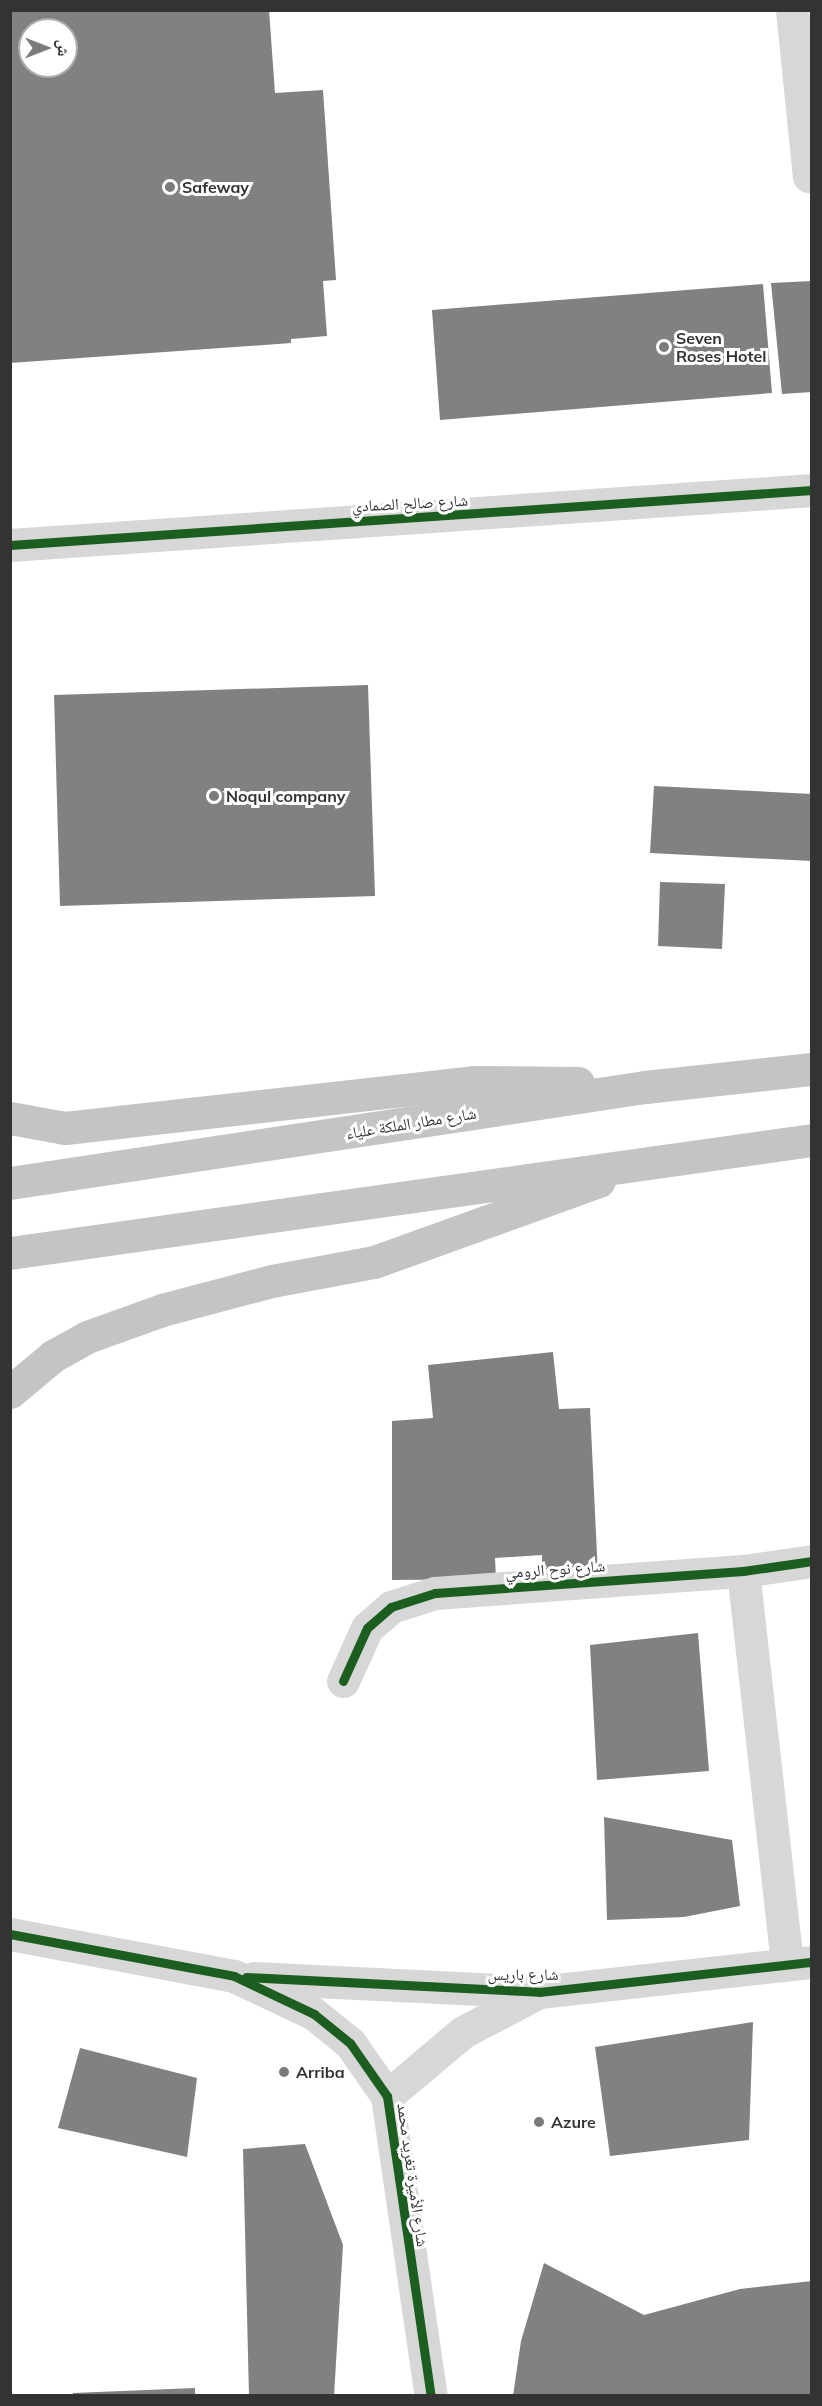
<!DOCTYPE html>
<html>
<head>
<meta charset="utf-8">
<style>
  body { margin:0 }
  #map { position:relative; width:822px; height:2406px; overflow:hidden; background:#fff; font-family:Mulish,"Noto Naskh Arabic",sans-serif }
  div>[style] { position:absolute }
  .building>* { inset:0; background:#818181 }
  .minor>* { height:33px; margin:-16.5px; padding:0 16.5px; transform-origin:16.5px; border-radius:16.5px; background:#d7d7d7 }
  .highway>* { height:33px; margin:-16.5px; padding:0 16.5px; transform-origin:16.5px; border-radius:16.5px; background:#c4c4c4 }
  .cycleway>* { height:9px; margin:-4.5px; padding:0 4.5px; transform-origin:4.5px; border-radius:4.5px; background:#1b5e20 }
  .dots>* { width:16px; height:16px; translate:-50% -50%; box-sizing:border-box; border:3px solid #fff; border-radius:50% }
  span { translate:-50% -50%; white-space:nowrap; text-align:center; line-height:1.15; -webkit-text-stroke:6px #fff; paint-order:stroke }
  .poi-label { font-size:16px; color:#333; font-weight:700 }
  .left { translate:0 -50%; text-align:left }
  .street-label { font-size:16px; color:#333 }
  .frame { position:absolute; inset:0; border:12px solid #333; pointer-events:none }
  .north { position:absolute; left:18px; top:18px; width:60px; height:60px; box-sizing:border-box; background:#fff; border:2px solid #adadad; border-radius:50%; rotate:90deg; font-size:16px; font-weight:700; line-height:24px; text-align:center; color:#333 }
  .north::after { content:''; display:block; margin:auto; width:21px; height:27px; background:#7a7a7a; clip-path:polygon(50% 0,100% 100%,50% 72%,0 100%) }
</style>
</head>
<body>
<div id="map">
  <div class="building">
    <div style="clip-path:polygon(evenodd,10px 10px,269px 10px,275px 93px,323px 90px,336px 280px,323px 281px,327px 336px,291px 339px,291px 343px,10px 363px,10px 10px,30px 30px,66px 30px,66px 66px,30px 66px,30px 30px)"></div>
    <div style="clip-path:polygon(812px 281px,812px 392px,782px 394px,771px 283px)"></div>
    <div style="clip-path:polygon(763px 284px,772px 393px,440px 420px,432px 310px)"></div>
    <div style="clip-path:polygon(368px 685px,375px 896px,60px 906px,54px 695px)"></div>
    <div style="clip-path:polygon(654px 786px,812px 794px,812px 861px,650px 853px)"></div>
    <div style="clip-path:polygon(660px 882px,725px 884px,722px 949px,658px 946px)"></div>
    <div style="clip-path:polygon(553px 1352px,559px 1409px,590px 1408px,598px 1575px,542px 1577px,542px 1555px,495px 1558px,496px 1579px,392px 1580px,392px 1421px,433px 1418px,428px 1365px)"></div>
    <div style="clip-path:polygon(698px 1633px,709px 1771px,597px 1780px,590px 1645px)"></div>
    <div style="clip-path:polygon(604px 1817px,732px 1840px,740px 1906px,684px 1917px,607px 1920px)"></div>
    <div style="clip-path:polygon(753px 2022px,749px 2140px,610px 2156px,595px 2047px)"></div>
    <div style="clip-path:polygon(80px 2048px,197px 2078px,187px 2157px,58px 2128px)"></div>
    <div style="clip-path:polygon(305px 2144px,343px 2245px,334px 2396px,249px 2396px,243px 2149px)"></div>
    <div style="clip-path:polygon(544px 2263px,644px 2315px,740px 2289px,812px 2281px,812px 2396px,513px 2396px,521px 2341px)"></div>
    <div style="clip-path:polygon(195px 2388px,195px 2396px,73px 2396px,73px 2393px)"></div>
  </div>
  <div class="minor">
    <div style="left:792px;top:10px;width:167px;rotate:84.2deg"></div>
    <div style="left:10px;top:545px;width:804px;rotate:-3.92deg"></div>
    <div style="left:743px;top:1571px;width:396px;rotate:83.6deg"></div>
    <div style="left:343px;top:1681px;width:58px;rotate:-65.6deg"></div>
    <div style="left:367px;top:1628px;width:32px;rotate:-41deg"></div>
    <div style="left:391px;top:1607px;width:46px;rotate:-17.7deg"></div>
    <div style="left:435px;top:1593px;width:309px;rotate:-4.1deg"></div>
    <div style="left:743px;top:1571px;width:70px;rotate:-8.2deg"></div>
    <div style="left:10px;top:1934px;width:228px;rotate:10.6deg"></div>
    <div style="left:234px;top:1976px;width:89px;rotate:25.4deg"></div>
    <div style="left:314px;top:2014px;width:46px;rotate:38.9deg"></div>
    <div style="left:350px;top:2043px;width:65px;rotate:55.1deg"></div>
    <div style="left:387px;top:2096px;width:303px;rotate:81.7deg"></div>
    <div style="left:254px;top:1978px;width:285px;rotate:2.8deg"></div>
    <div style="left:539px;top:1992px;width:275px;rotate:-6.3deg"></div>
    <div style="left:387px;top:2096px;width:99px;rotate:-40.1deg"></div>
    <div style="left:463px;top:2032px;width:86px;rotate:-27.8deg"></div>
  </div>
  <div class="highway">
    <div style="left:10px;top:1118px;width:56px;rotate:10.3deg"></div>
    <div style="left:65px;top:1128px;width:411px;rotate:-6.4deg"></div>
    <div style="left:473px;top:1082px;width:105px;rotate:0.5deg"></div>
    <div style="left:10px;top:1183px;width:642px;rotate:-8.6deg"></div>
    <div style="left:645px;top:1087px;width:168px;rotate:-6.2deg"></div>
    <div style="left:10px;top:1253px;width:810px;rotate:-8.02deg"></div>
    <div style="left:10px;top:1392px;width:56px;rotate:-39.9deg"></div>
    <div style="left:53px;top:1356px;width:39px;rotate:-29deg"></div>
    <div style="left:87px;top:1337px;width:80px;rotate:-19.8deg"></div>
    <div style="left:162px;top:1310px;width:114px;rotate:-14.8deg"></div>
    <div style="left:272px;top:1281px;width:104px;rotate:-10.6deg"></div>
    <div style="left:374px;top:1262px;width:239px;rotate:-19.8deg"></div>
  </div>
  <div class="cycleway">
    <div style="left:10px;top:545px;width:804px;rotate:-3.92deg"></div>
    <div style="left:343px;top:1681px;width:58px;rotate:-65.6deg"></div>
    <div style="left:367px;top:1628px;width:32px;rotate:-41deg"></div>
    <div style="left:391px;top:1607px;width:46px;rotate:-17.7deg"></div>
    <div style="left:435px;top:1593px;width:309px;rotate:-4.1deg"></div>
    <div style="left:743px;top:1571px;width:70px;rotate:-8.2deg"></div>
    <div style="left:10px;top:1934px;width:228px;rotate:10.6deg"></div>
    <div style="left:234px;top:1976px;width:89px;rotate:25.4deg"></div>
    <div style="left:314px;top:2014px;width:46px;rotate:38.9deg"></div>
    <div style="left:350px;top:2043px;width:65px;rotate:55.1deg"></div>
    <div style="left:387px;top:2096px;width:303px;rotate:81.7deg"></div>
    <div style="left:246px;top:1977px;width:293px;rotate:2.9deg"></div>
    <div style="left:539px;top:1992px;width:275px;rotate:-6.3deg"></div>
  </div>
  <div class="dots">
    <div style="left:170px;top:187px;background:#7a7a7a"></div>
    <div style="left:664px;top:347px;background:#7a7a7a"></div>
    <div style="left:214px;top:796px;background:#7a7a7a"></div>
    <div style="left:284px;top:2072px;background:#7a7a7a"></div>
    <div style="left:539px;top:2122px;background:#7a7a7a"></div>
  </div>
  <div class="poi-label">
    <span class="left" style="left:182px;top:187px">Safeway</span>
    <span class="left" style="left:676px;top:347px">Seven<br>Roses Hotel</span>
    <span class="left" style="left:226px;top:796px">Noqul company</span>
    <span class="left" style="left:296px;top:2072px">Arriba</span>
    <span class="left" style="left:551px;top:2122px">Azure</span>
  </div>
  <div class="street-label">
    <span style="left:410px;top:503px;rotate:-3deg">شارع صالح الصمادي</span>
    <span style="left:411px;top:1123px;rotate:-9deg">شارع مطار الملكة علياء</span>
    <span style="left:555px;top:1569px;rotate:-4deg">شارع نوح الرومي</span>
    <span style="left:523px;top:1974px">شارع باريس</span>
    <span style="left:413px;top:2175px;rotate:82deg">شارع الأميرة تغريد محمد</span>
  </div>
  <div class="frame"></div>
  <div class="north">ش</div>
</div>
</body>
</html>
